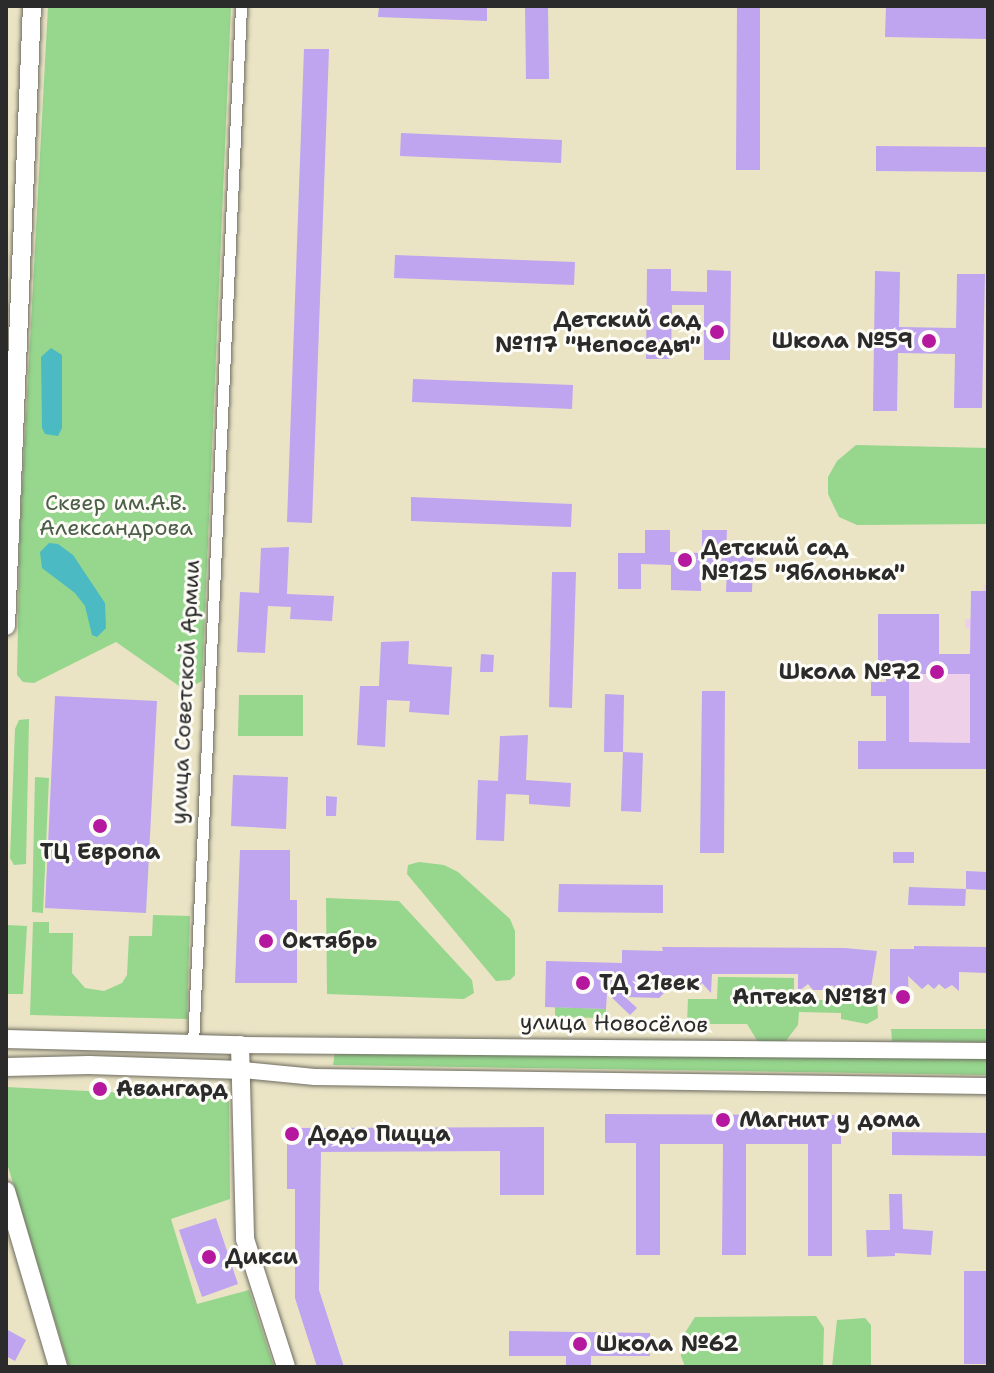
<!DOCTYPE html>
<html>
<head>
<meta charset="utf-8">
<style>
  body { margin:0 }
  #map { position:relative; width:994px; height:1373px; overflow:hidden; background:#eae4c5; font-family:"Shantell Sans",sans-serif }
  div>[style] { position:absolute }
  .built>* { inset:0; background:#eed0e8 }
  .green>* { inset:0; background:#96d68d }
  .water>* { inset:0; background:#4bbac2 }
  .building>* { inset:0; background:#bfa4f0 }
  .roads { filter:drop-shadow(0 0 2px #6e6c61) drop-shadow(0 0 2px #6e6c61) }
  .street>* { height:11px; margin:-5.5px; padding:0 5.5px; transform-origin:5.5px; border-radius:5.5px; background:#fff }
  .secondary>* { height:16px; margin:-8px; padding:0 8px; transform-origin:8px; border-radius:8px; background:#fff }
  .primary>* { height:18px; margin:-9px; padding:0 9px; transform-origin:9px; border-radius:9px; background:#fff }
  .dots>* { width:22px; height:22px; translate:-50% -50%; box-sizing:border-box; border:4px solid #fdfcf7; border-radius:50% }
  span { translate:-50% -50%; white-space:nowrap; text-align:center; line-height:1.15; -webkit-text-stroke:6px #fdfcf7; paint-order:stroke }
  .poi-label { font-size:22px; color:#2b2b2b; font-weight:700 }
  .right { translate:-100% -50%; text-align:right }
  .left { translate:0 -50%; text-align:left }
  .park-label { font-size:22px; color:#4b5e48 }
  .street-label { font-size:22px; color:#2b2b2b }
  .frame { position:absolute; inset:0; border:8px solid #2b2b2b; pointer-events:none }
</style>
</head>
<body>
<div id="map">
  <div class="built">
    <div style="clip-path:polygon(985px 585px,988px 585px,988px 769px,858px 769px,886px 741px,886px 696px,871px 696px,871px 682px,886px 682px,886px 662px,878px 662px,878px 614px,939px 614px,939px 654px,970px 654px,970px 629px,965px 628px,965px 619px,971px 619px)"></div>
  </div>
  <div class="green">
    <div style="clip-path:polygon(48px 6px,231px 6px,202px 681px,191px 687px,179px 686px,116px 642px,34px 683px,23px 682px,17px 675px,20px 528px)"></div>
    <div style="clip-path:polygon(856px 445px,988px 448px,988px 524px,857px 525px,839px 517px,828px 494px,828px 477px,837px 461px)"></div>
    <div style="clip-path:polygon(239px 695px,303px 695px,303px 736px,238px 736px)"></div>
    <div style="clip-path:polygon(29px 719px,26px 864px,14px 865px,10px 858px,15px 729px,19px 720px)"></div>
    <div style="clip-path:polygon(35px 777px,49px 778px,43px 913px,32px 912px)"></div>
    <div style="clip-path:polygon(419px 862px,444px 865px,458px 872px,510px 919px,515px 931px,515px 975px,510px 980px,496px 981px,407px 874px,408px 865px)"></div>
    <div style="clip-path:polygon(326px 898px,399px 901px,472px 980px,474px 993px,464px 999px,327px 994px)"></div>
    <div style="clip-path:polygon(153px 915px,190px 916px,187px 1019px,30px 1015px,33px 922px,49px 922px,49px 933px,73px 933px,72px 973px,85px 988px,104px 991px,122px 983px,127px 975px,129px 936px,152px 936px)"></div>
    <div style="clip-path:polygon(7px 925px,27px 926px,23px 994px,6px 994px)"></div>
    <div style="clip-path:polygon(718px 977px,794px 978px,794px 1000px,842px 1000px,842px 1004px,852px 995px,860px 999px,870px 993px,877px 996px,878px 1018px,867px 1024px,841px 1019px,841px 1013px,799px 1012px,798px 1025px,785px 1042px,758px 1042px,747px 1024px,687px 1024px,688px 999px,717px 999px)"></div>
    <div style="clip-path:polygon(555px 1007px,606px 1009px,606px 1018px,555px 1017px)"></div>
    <div style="clip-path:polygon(891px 1029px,988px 1029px,988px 1042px,892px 1041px)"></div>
    <div style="clip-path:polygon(335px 1052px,988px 1059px,988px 1075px,333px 1065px)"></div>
    <div style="clip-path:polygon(6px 1087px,229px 1098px,230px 1199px,171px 1219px,197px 1304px,249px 1290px,274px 1367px,69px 1367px,6px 1160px)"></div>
    <div style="clip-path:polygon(816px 1316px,824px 1328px,823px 1367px,685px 1367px,681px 1356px,681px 1339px,695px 1317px)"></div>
    <div style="clip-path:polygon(865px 1318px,871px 1325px,871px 1367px,832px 1367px,837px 1320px)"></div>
  </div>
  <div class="water">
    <div style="clip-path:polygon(51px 348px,62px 355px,62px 428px,58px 436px,45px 434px,42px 428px,41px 357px)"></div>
    <div style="clip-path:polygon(49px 543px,58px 544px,73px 555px,105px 603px,106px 628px,97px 637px,92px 635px,85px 606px,75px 593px,42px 568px,40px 552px)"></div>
  </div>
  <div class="building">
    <div style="clip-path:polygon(379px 6px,487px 6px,487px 21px,378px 17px)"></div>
    <div style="clip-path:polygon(525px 6px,548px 6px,549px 79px,526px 79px)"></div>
    <div style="clip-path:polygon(737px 6px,760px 6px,760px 170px,736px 170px)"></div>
    <div style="clip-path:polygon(886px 6px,987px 6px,986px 39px,885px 37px)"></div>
    <div style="clip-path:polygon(304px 49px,329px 49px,312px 523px,287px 522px)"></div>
    <div style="clip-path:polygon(401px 133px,562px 140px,561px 163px,400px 156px)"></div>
    <div style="clip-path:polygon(876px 146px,988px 147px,988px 172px,876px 171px)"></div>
    <div style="clip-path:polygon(395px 255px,575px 262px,574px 285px,394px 278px)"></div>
    <div style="clip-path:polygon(647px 269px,671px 269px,671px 291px,707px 292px,707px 270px,731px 271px,730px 360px,704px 360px,704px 305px,672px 305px,671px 359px,646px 359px)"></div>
    <div style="clip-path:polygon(875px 271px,900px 272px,899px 327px,956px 328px,957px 274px,985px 274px,982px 408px,954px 408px,955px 354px,898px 353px,897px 411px,873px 411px)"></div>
    <div style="clip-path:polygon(413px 379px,573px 385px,572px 409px,412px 402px)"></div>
    <div style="clip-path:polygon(411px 497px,572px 504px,571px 527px,411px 521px)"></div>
    <div style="clip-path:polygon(645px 530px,670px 530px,670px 552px,702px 553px,702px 530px,727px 530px,726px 556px,753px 556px,752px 592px,726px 592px,727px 567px,701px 567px,701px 591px,671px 590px,671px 565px,641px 564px,641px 589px,618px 589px,618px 553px,645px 553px)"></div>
    <div style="clip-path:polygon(289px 547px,287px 594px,334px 596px,332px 621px,290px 619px,291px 607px,268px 606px,265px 653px,237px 652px,240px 592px,259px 593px,261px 548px)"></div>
    <div style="clip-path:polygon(552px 572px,576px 572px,572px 708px,549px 707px)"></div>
    <div style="clip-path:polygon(evenodd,971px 591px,988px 591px,988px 769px,858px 769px,858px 741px,886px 741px,886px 696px,871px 696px,871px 682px,886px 682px,886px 662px,878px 662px,878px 614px,939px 614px,939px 654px,970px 654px,971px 591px,909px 674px,970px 674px,970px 743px,909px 742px,909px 674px)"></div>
    <div style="clip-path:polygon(409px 641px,408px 664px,452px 667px,449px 715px,409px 712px,410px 701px,387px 700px,385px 747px,357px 745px,360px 686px,379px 686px,381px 642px)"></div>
    <div style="clip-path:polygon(481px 654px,494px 655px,493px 672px,480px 672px)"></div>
    <div style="clip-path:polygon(702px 691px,725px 691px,724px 853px,700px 853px)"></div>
    <div style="clip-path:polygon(605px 694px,624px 695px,623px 752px,604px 752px)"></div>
    <div style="clip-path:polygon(55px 696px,157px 701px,146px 913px,45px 908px)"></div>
    <div style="clip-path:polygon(528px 735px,526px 780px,571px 783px,570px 807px,529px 804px,529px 795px,506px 794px,504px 841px,476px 840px,478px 780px,498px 781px,500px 736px)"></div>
    <div style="clip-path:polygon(623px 752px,643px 753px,641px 812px,621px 811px)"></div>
    <div style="clip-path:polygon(233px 775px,288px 777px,286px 829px,231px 826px)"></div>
    <div style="clip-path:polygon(326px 796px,337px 797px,336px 816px,326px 816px)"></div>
    <div style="clip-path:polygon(240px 850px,290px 850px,290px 900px,297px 900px,297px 983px,235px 983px)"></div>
    <div style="clip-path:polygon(893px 852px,914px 852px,914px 863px,893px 863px)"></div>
    <div style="clip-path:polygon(966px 871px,988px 872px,988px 890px,966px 889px)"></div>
    <div style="clip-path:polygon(559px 884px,663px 885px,663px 913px,558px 912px)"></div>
    <div style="clip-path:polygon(909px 887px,966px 889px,965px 906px,908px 905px)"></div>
    <div style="clip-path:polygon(914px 946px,988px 947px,988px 973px,959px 972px,959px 991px,952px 985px,945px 989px,939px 984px,934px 989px,928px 984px,922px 989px,908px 976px,909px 998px,895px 998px,890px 993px,890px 949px,914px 949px)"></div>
    <div style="clip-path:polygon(662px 947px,845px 948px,877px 951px,870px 993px,863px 999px,854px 997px,843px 984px,837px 990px,832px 985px,826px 990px,813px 990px,808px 984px,798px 992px,798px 974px,712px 974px,711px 993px,702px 983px,697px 989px,692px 983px,685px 989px,679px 984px,670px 987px,659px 998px,625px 997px,637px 1008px,630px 1015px,607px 993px,606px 1009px,545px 1007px,546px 961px,622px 963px,622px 950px,663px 951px)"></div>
    <div style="clip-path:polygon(605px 1114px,841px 1115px,841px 1144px,832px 1144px,832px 1256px,808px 1256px,808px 1144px,746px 1144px,746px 1255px,722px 1255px,723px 1144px,660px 1144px,660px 1255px,636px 1255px,636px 1143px,605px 1143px)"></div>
    <div style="clip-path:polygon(544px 1127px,544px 1195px,500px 1195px,500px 1151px,321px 1152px,319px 1290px,344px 1367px,317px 1367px,295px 1298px,295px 1189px,287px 1189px,287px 1128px)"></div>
    <div style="clip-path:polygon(892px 1132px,988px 1133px,988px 1156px,892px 1155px)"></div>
    <div style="clip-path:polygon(889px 1194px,902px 1194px,903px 1229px,933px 1231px,931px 1255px,895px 1253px,895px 1256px,867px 1257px,866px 1230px,890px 1230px)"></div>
    <div style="clip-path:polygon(216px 1218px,238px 1284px,202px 1297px,179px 1230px)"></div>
    <div style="clip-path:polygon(964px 1271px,988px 1271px,987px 1364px,964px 1364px)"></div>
    <div style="clip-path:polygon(6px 1329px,26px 1340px,15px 1361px,6px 1356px)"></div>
    <div style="clip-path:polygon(509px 1331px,650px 1333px,650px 1356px,591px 1356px,591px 1367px,566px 1367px,566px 1356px,509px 1356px)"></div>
  </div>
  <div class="roads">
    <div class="street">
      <div style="left:193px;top:1044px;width:1039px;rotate:-87.35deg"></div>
    </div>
    <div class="secondary">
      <div style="left:240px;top:1045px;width:748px;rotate:0.46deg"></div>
      <div style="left:243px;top:1070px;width:72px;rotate:5.6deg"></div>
      <div style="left:315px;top:1077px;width:673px;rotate:0.77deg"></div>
    </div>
    <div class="primary">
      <div style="left:6px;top:626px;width:621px;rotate:-87.6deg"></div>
      <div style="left:6px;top:1039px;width:234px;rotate:1.5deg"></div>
      <div style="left:240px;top:1045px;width:194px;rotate:88.5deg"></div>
      <div style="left:245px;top:1239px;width:134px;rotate:72.2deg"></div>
      <div style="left:6px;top:1067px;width:83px;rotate:-1.4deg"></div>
      <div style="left:89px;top:1065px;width:154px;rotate:1.9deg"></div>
      <div style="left:6px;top:1191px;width:184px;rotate:73.5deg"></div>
    </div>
  </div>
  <div class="dots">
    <div style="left:717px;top:332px;background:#b5179e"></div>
    <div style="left:929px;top:341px;background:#b5179e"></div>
    <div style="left:685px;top:560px;background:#b5179e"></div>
    <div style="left:937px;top:672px;background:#b5179e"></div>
    <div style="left:100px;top:826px;background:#b5179e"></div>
    <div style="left:266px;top:941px;background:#b5179e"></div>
    <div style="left:583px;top:983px;background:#b5179e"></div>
    <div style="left:903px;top:997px;background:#b5179e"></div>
    <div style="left:100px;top:1089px;background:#b5179e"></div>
    <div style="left:723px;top:1120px;background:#b5179e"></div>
    <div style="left:292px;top:1134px;background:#b5179e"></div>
    <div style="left:209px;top:1257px;background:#b5179e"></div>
    <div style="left:580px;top:1344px;background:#b5179e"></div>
  </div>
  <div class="poi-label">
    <span class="right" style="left:701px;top:332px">Детский сад<br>№117 "Непоседы"</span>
    <span class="right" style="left:913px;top:341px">Школа №59</span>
    <span class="left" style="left:701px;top:560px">Детский сад<br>№125 "Яблонька"</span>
    <span class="right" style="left:921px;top:672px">Школа №72</span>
    <span style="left:100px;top:852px">ТЦ Европа</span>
    <span class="left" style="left:282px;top:941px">Октябрь</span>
    <span class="left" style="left:599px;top:983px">ТД 21век</span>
    <span class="right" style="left:887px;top:997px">Аптека №181</span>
    <span class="left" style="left:116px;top:1089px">Авангард</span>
    <span class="left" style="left:739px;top:1120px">Магнит у дома</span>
    <span class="left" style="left:308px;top:1134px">Додо Пицца</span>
    <span class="left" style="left:225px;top:1257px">Дикси</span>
    <span class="left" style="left:596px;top:1344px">Школа №62</span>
  </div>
  <div class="park-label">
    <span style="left:116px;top:515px">Сквер им.А.В.<br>Александрова</span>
  </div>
  <div class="street-label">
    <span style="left:185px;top:692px;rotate:-87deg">улица Советской Армии</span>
    <span style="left:614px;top:1023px;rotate:1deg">улица Новосёлов</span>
  </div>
  <div class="frame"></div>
</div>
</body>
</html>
